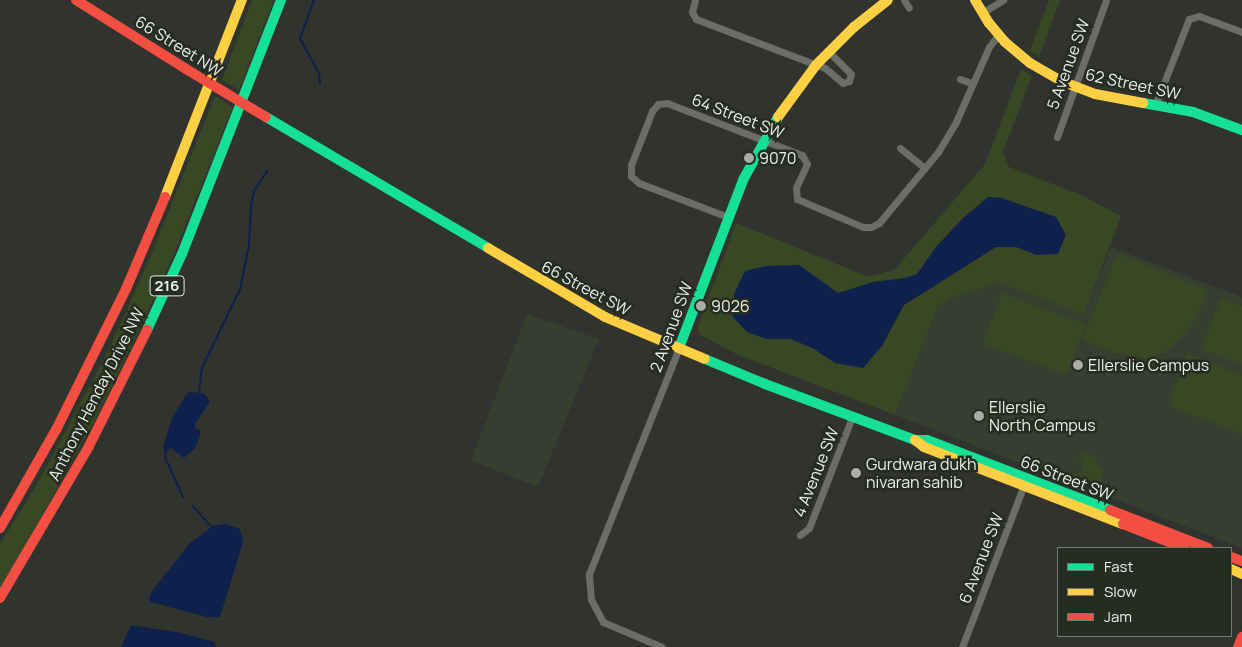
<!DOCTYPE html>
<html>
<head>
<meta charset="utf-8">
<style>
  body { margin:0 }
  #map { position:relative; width:1242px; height:647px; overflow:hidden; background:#31332e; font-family:Manrope,sans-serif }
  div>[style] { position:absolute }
  .built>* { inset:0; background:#373e2f }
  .green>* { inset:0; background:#384724 }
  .water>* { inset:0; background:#0e204c }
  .stream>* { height:2px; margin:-1px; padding:0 1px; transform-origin:1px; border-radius:1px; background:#0e204c }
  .street>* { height:7px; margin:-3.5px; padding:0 3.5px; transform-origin:3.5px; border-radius:3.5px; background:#6b6e66 }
  .fast>* { height:10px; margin:-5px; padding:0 5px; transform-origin:5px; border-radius:5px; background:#16e098 }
  .slow>* { height:10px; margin:-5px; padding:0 5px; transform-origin:5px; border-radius:5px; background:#ffcf43 }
  .jam>* { height:10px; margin:-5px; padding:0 5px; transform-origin:5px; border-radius:5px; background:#f24e42 }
  .jam-bridge>* { height:10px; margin:-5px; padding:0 5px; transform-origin:5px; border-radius:5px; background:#f24e42 }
  .dots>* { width:14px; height:14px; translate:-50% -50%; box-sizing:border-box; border:2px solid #272c22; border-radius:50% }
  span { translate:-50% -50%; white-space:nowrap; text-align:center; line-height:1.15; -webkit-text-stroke:5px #272c22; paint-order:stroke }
  .shield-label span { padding:1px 4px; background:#272c22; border:1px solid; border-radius:4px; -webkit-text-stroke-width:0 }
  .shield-label { font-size:15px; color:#eaeee7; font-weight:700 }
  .street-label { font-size:16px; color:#eaeee7 }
  .poi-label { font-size:16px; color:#eaeee7 }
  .left { translate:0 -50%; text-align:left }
  .legend { position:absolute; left:1057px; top:547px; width:175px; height:90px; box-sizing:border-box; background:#272c22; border:1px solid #757a71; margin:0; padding:6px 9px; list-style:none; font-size:15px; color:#eaeee7 }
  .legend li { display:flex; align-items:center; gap:10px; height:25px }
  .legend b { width:25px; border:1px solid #757a71 }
</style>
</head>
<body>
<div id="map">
  <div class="built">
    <div style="clip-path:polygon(1111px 247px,1242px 297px,1242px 548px,895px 415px,938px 306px,951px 298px,1000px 283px,1084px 315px)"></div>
    <div style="clip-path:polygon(527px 314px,599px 339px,538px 487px,471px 460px)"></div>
  </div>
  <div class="green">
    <div style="clip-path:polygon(252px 0,274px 0,239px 90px,222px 80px)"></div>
    <div style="clip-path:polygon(1049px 0,1060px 0,1039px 57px,1030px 50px)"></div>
    <div style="clip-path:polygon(1021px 69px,1032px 76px,1003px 152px,1009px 167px,1081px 195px,1121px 216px,1084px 315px,1000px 283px,951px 298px,938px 306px,895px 415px,736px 354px,699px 334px,697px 329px,736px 223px,869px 277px,895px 269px,985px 164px)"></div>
    <div style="clip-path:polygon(215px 96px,233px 107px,172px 259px,140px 329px,95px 420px,0 591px,0 544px,37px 484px,107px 353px,149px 260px)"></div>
    <div style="clip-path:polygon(1121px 255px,1209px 291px,1192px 324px,1178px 340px,1165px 352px,1147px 359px,1112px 352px,1082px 340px,1115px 259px)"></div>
    <div style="clip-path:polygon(1002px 293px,1086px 324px,1067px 375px,983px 344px)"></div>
    <div style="clip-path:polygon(1221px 298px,1242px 306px,1242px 365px,1201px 349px)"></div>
    <div style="clip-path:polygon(1187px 354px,1242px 375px,1242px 434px,1168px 406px)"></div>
    <div style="clip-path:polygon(1081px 452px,1097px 458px,1096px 465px,1103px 467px,1101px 492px,1090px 491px,1089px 487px,1071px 485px,1074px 474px,1081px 475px,1083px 462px,1078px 459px)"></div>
  </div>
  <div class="water">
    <div style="clip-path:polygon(988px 197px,1002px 198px,1056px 217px,1066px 235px,1058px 254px,1037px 255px,1016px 247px,996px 247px,904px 305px,882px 346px,863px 368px,835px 363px,814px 349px,791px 339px,766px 339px,747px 332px,733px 317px,734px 294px,745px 271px,766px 266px,799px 265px,838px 293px,873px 282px,905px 278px,917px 274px,936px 247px,962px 219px)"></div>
    <div style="clip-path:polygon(188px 392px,203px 393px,209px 399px,209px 403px,195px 424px,195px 428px,200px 430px,200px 436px,195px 448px,184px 458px,171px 448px,165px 453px,163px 447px,172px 418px)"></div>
    <div style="clip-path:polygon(225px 524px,240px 529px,243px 542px,220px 617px,206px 617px,151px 602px,149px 598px,152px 591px,190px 543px,213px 526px)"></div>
    <div style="clip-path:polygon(131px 625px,181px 633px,214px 642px,217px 647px,121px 647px)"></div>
  </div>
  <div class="stream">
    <div style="left:314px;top:0;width:40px;rotate:110.2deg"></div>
    <div style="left:300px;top:38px;width:41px;rotate:62.2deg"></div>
    <div style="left:319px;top:74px;width:10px;rotate:84deg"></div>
    <div style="left:199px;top:392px;width:24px;rotate:-83deg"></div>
    <div style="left:202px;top:368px;width:88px;rotate:-64.3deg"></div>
    <div style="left:240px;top:289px;width:45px;rotate:-78.4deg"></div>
    <div style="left:249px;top:245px;width:40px;rotate:-87.1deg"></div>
    <div style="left:251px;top:205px;width:14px;rotate:-78deg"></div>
    <div style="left:254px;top:191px;width:24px;rotate:-57deg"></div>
    <div style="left:166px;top:451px;width:6px;rotate:99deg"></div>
    <div style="left:165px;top:457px;width:44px;rotate:65.8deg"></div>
    <div style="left:193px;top:506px;width:28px;rotate:49deg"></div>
  </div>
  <div class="street">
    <div style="left:695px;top:0;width:12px;rotate:104deg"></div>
    <div style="left:692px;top:12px;width:8px;rotate:60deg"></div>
    <div style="left:696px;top:19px;width:138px;rotate:20.8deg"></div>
    <div style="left:825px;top:68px;width:23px;rotate:40deg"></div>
    <div style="left:843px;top:83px;width:6px;rotate:-18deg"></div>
    <div style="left:849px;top:81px;width:7px;rotate:-74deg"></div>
    <div style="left:851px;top:74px;width:31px;rotate:-135deg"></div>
    <div style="left:904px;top:0;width:9px;rotate:58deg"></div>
    <div style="left:982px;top:13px;width:25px;rotate:-32deg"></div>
    <div style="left:960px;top:79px;width:12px;rotate:20deg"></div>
    <div style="left:1156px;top:103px;width:90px;rotate:-68.6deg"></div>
    <div style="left:1189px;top:19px;width:10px;rotate:-17deg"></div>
    <div style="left:1199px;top:16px;width:46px;rotate:20.4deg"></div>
    <div style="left:1057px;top:137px;width:145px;rotate:-70.3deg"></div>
    <div style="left:900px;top:148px;width:32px;rotate:39deg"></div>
    <div style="left:728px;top:217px;width:95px;rotate:-159.1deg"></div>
    <div style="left:639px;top:183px;width:11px;rotate:-139deg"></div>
    <div style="left:631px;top:176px;width:11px;rotate:-90deg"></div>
    <div style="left:631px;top:165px;width:58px;rotate:-68.7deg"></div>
    <div style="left:652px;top:111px;width:9px;rotate:-49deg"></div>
    <div style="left:658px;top:104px;width:9px;rotate:-6deg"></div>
    <div style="left:667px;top:103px;width:145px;rotate:21.1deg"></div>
    <div style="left:802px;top:155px;width:10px;rotate:61deg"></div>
    <div style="left:807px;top:164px;width:26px;rotate:115deg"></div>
    <div style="left:796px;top:188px;width:11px;rotate:85deg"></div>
    <div style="left:797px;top:199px;width:72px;rotate:23deg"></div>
    <div style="left:863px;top:227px;width:8px"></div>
    <div style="left:871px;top:227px;width:9px;rotate:-27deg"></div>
    <div style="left:879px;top:223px;width:92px;rotate:-50.3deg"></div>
    <div style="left:938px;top:152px;width:33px;rotate:-59deg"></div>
    <div style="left:955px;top:124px;width:84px;rotate:-66.2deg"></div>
    <div style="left:989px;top:47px;width:15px;rotate:-53deg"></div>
    <div style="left:800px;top:535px;width:11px;rotate:-38deg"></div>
    <div style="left:809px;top:528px;width:119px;rotate:-68.8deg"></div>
    <div style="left:662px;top:647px;width:64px;rotate:-157deg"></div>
    <div style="left:603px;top:622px;width:26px;rotate:-118deg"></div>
    <div style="left:591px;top:599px;width:25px;rotate:-95deg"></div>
    <div style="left:589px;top:574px;width:243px;rotate:-68.3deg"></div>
    <div style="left:962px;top:647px;width:177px;rotate:-69.1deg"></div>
  </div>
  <div class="fast">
    <div style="left:1143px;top:103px;width:51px;rotate:10.2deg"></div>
    <div style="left:1193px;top:112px;width:52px;rotate:20.2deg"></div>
    <div style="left:266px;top:117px;width:258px;rotate:30.5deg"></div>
    <div style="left:147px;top:330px;width:84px;rotate:-65.3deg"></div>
    <div style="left:182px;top:254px;width:273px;rotate:-68.7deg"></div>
    <div style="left:679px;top:348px;width:180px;rotate:-69.1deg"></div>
    <div style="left:743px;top:180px;width:72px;rotate:-60.9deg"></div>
    <div style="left:705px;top:359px;width:65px;rotate:22.6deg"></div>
    <div style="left:765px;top:384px;width:160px;rotate:20.5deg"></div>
    <div style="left:915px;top:440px;width:12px"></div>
    <div style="left:927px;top:440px;width:196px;rotate:20.9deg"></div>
  </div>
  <div class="slow">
    <div style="left:975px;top:0;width:27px;rotate:59deg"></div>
    <div style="left:989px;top:23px;width:25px;rotate:50deg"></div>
    <div style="left:1005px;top:42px;width:33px;rotate:40deg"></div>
    <div style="left:1030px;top:63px;width:36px;rotate:30deg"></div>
    <div style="left:1061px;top:81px;width:36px;rotate:21deg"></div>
    <div style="left:1095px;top:94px;width:49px;rotate:10.6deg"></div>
    <div style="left:778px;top:117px;width:64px;rotate:-53.8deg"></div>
    <div style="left:816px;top:65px;width:54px;rotate:-45deg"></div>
    <div style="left:854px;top:27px;width:43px;rotate:-38.5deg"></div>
    <div style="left:165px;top:197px;width:212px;rotate:-68.7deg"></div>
    <div style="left:488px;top:248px;width:136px;rotate:30.5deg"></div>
    <div style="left:605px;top:317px;width:108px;rotate:22.8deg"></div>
    <div style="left:915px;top:440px;width:11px;rotate:38deg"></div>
    <div style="left:924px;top:447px;width:213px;rotate:21.2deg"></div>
    <div style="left:1231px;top:569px;width:12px;rotate:24deg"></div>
  </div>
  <div class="jam">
    <div style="left:76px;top:0;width:130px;rotate:32.1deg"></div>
    <div style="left:1110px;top:510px;width:105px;rotate:21.2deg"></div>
    <div style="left:1123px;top:524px;width:66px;rotate:21.5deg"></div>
    <div style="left:0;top:528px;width:113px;rotate:-60.3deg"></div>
    <div style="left:56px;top:430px;width:157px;rotate:-63.6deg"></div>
    <div style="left:126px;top:289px;width:100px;rotate:-67deg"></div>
    <div style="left:1231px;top:557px;width:12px;rotate:20deg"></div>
    <div style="left:0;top:598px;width:176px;rotate:-59.6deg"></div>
    <div style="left:89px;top:446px;width:130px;rotate:-63.4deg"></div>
    <div style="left:1238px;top:647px;width:11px;rotate:-68deg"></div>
  </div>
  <div class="jam-bridge">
    <div style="left:186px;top:69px;width:93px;rotate:31deg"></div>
  </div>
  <div class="dots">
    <div style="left:749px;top:158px;background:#a9ada6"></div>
    <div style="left:701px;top:306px;background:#a9ada6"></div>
    <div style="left:1078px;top:365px;background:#a9ada6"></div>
    <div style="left:979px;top:416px;background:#a9ada6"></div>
    <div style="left:856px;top:473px;background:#a9ada6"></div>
  </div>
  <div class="shield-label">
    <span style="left:167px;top:286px">216</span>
  </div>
  <div class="street-label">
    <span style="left:179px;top:46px;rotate:32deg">66 Street NW</span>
    <span style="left:1068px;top:64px;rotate:-70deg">5 Avenue SW</span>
    <span style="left:1133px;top:84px;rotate:12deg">62 Street SW</span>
    <span style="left:738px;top:116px;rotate:21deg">64 Street SW</span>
    <span style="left:586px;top:288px;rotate:28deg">66 Street SW</span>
    <span style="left:671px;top:327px;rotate:-70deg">2 Avenue SW</span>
    <span style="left:96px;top:394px;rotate:-63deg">Anthony Henday Drive NW</span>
    <span style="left:816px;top:472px;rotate:-68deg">4 Avenue SW</span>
    <span style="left:1067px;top:478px;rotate:21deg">66 Street SW</span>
    <span style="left:981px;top:558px;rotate:-69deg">6 Avenue SW</span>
  </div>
  <div class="poi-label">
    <span class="left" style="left:759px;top:158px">9070</span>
    <span class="left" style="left:711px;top:306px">9026</span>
    <span class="left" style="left:1088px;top:365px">Ellerslie Campus</span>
    <span class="left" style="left:989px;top:416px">Ellerslie<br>North Campus</span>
    <span class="left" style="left:866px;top:473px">Gurdwara dukh<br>nivaran sahib</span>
  </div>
  <ul class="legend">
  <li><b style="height:6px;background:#16e098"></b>Fast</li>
  <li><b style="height:6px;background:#ffcf43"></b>Slow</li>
  <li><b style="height:6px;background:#f24e42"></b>Jam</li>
  </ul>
</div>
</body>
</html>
